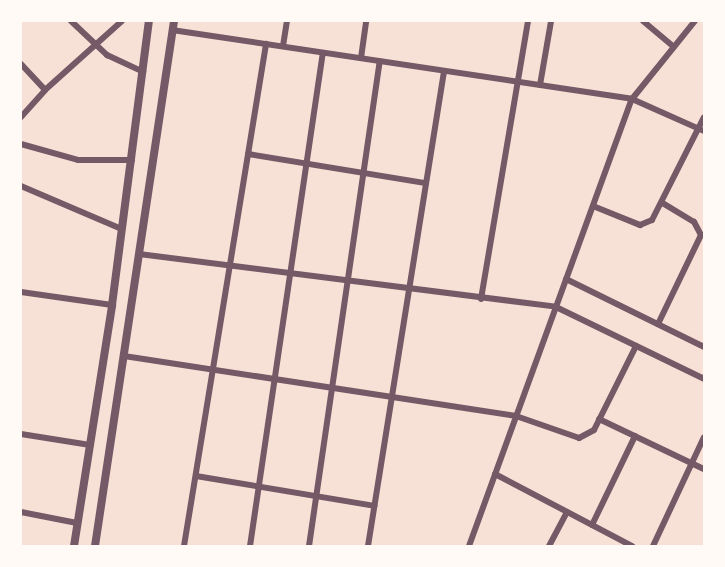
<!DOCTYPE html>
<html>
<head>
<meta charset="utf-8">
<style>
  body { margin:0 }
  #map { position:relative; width:725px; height:567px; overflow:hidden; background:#f7e1d7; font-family:Overpass,sans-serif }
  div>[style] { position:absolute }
  .minor>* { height:6px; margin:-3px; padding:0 3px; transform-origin:3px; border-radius:3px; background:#755966 }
  .tertiary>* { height:8px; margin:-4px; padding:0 4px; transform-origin:4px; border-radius:4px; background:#755966 }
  span { translate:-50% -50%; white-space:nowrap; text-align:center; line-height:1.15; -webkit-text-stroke:6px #fffaf5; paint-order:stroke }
  .frame { position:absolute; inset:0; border:22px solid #fffaf5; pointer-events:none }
</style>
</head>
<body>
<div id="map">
  <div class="minor">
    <div style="left:71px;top:21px;width:50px;rotate:43.4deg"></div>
    <div style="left:107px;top:55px;width:40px;rotate:25deg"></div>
    <div style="left:643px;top:21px;width:40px;rotate:40deg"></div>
    <div style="left:172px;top:30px;width:465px;rotate:8.5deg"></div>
    <div style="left:632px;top:99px;width:79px;rotate:24deg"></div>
    <div style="left:283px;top:46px;width:25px;rotate:-81deg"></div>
    <div style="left:361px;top:58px;width:37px;rotate:-82deg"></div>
    <div style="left:21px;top:64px;width:35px;rotate:47deg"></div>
    <div style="left:540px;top:85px;width:65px;rotate:-80.2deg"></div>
    <div style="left:21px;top:117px;width:36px;rotate:-48deg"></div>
    <div style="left:45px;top:90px;width:103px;rotate:-41.9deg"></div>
    <div style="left:21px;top:144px;width:59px;rotate:15.7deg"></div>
    <div style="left:78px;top:160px;width:54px"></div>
    <div style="left:248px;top:154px;width:180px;rotate:9.3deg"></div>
    <div style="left:21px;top:186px;width:110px;rotate:23.1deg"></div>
    <div style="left:593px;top:206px;width:51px;rotate:22deg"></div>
    <div style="left:640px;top:225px;width:13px;rotate:-23deg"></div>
    <div style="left:652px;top:220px;width:115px;rotate:-63.2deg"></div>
    <div style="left:139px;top:254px;width:420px;rotate:7.2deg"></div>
    <div style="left:556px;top:307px;width:165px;rotate:25.9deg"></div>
    <div style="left:566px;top:279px;width:154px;rotate:26.2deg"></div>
    <div style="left:21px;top:292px;width:92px;rotate:8.1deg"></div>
    <div style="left:481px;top:299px;width:282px;rotate:-80.4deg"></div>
    <div style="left:658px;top:324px;width:99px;rotate:-64.2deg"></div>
    <div style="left:701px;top:235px;width:15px;rotate:-118deg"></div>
    <div style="left:694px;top:222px;width:37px;rotate:-149deg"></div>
    <div style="left:124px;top:356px;width:397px;rotate:8.7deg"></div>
    <div style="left:516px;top:416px;width:67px;rotate:19.2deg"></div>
    <div style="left:579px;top:438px;width:17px;rotate:-28deg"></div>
    <div style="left:594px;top:430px;width:94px;rotate:-63.4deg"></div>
    <div style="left:599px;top:419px;width:116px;rotate:25.5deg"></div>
    <div style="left:21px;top:434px;width:70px;rotate:9.1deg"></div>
    <div style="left:495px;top:474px;width:155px;rotate:27.7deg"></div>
    <div style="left:196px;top:476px;width:181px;rotate:9.5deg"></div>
    <div style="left:21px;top:512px;width:57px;rotate:11.1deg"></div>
    <div style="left:592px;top:525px;width:99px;rotate:-64.2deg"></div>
    <div style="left:184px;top:546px;width:509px;rotate:-80.72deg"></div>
    <div style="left:250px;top:546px;width:498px;rotate:-81.6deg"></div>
    <div style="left:309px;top:546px;width:490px;rotate:-81.7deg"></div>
    <div style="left:368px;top:546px;width:481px;rotate:-80.9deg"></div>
    <div style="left:469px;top:546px;width:476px;rotate:-70deg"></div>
    <div style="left:632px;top:99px;width:100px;rotate:-51.1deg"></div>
    <div style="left:549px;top:546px;width:38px;rotate:-62deg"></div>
    <div style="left:653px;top:546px;width:120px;rotate:-64.9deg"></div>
  </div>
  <div class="tertiary">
    <div style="left:74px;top:546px;width:244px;rotate:-81deg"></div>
    <div style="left:112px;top:305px;width:286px;rotate:-82.6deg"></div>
    <div style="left:95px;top:546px;width:531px;rotate:-81.44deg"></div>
  </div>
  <div class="frame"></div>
</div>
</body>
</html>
